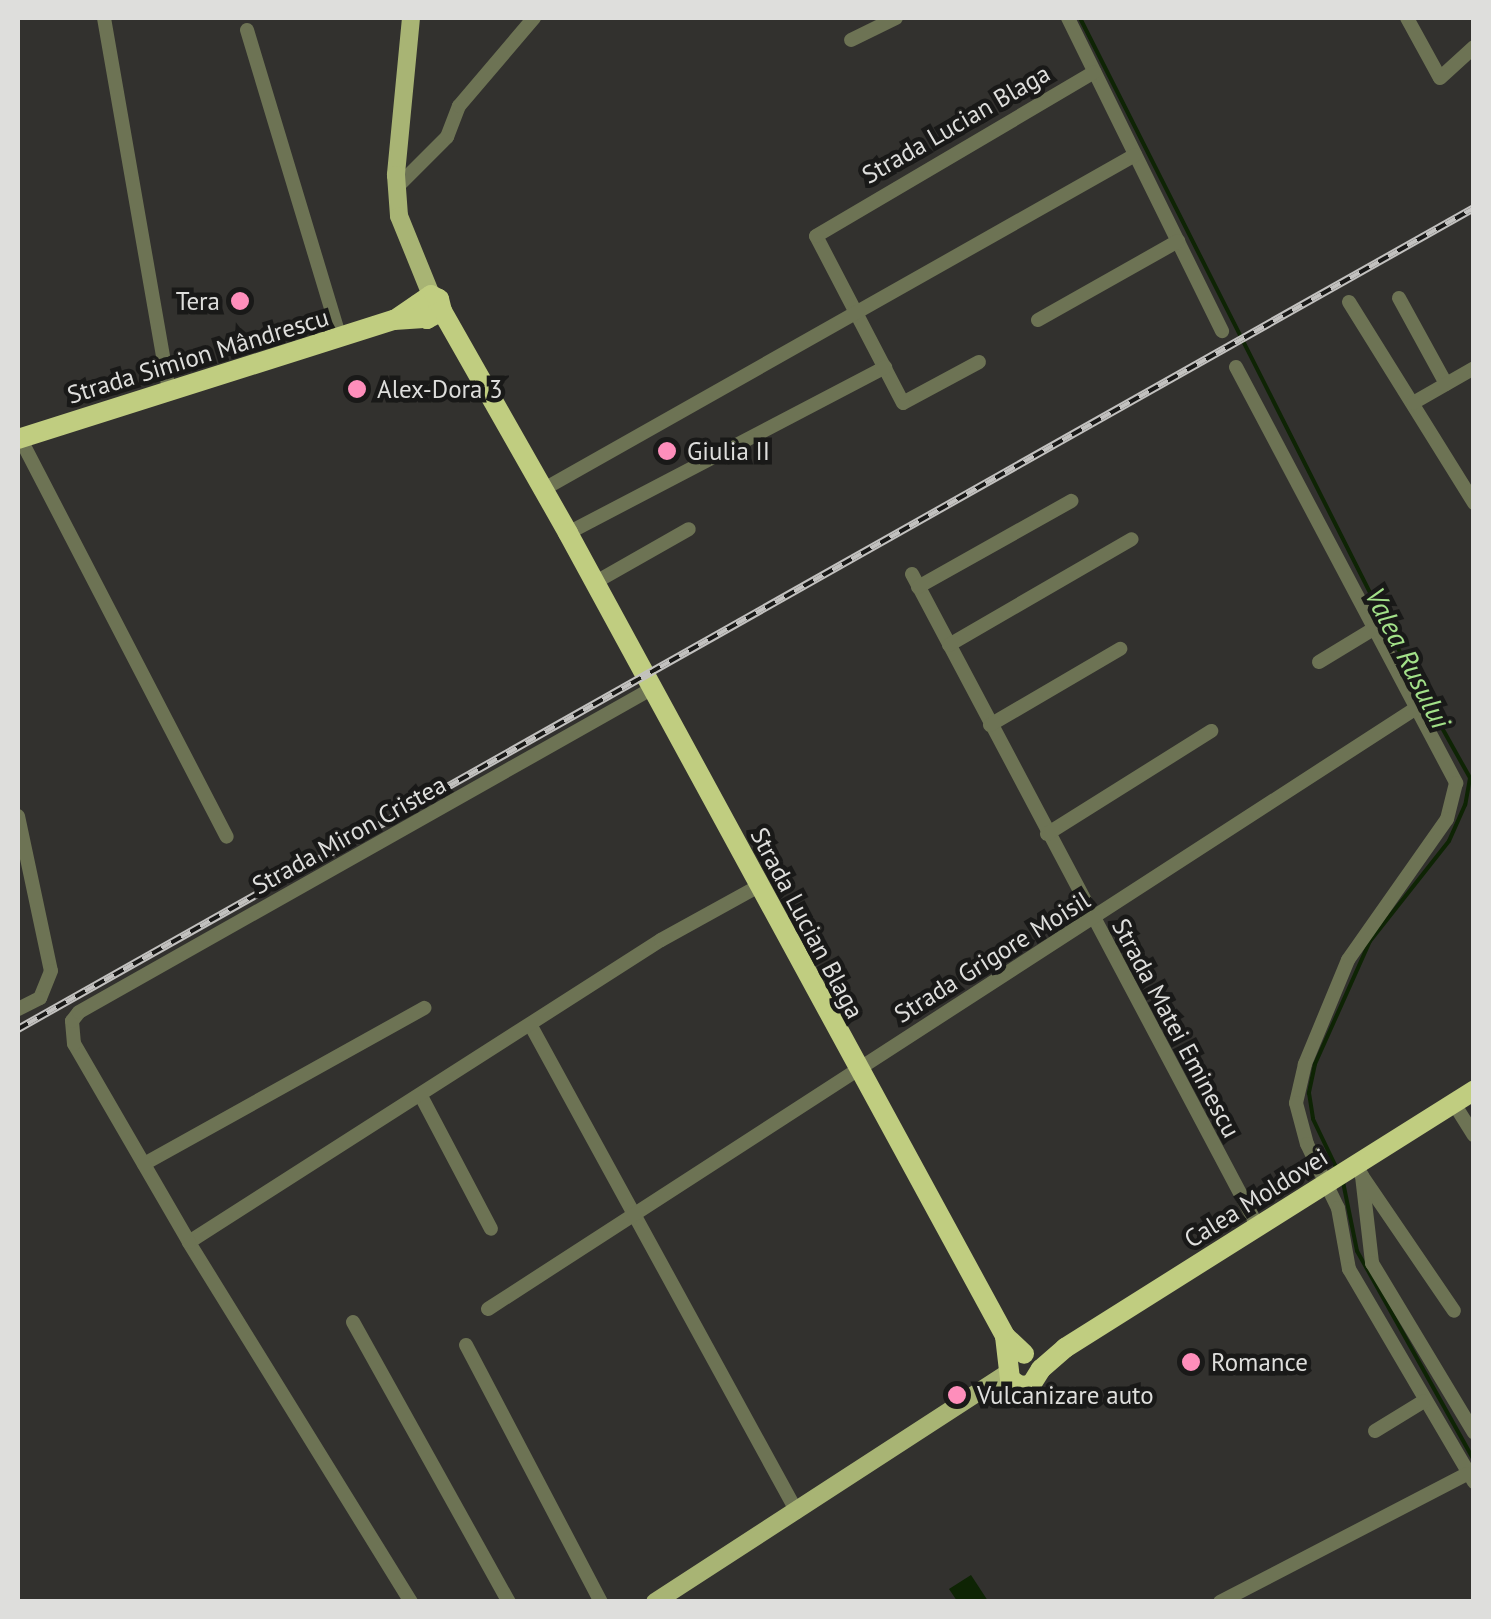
<!DOCTYPE html>
<html>
<head>
<meta charset="utf-8">
<style>
  body { margin:0 }
  #map { position:relative; width:1491px; height:1619px; overflow:hidden; background:#32312e; font-family:"PT Sans",sans-serif }
  div>[style] { position:absolute }
  .water>* { inset:0; background:#0e2404 }
  .stream>* { height:4px; margin:-2px; padding:0 2px; transform-origin:2px; border-radius:2px; background:#0e2404 }
  .minor>* { height:14px; margin:-7px; padding:0 7px; transform-origin:7px; border-radius:7px; background:#6d7354 }
  .major>* { height:18px; margin:-9px; padding:0 9px; transform-origin:9px; border-radius:9px; background:#a8b474 }
  .highway>* { height:20px; margin:-10px; padding:0 10px; transform-origin:10px; border-radius:10px; background:#c0cd80 }
  .rail>* { height:8px; margin-top:-4px; transform-origin:0; background:repeating-linear-gradient(90deg,#191918 0 11px,#c2c1bf 0 22px); box-sizing:border-box; border-block:2px solid #c2c1bf }
  .dots>* { width:28px; height:28px; translate:-50% -50%; box-sizing:border-box; border:5px solid #191918; border-radius:50% }
  span { translate:-50% -50%; white-space:nowrap; text-align:center; line-height:1.15; -webkit-text-stroke:9px #191918; paint-order:stroke }
  .street-label { font-size:25px; color:#dededc }
  .poi-label { font-size:25px; color:#dededc }
  .right { translate:-100% -50%; text-align:right }
  .left { translate:0 -50%; text-align:left }
  .water-label { font-size:28px; color:#a3e189; font-style:italic }
  .frame { position:absolute; inset:0; border:20px solid #dededc; pointer-events:none }
</style>
</head>
<body>
<div id="map">
  <div class="water">
    <div style="clip-path:polygon(971px 1575px,988px 1601px,957px 1601px,949px 1589px)"></div>
  </div>
  <div class="stream">
    <div style="left:1080px;top:18px;width:717px;rotate:63.22deg"></div>
    <div style="left:1403px;top:658px;width:137px;rotate:60.8deg"></div>
    <div style="left:1470px;top:778px;width:27px;rotate:100deg"></div>
    <div style="left:1465px;top:805px;width:39px;rotate:114deg"></div>
    <div style="left:1449px;top:841px;width:127px;rotate:128.3deg"></div>
    <div style="left:1370px;top:941px;width:135px;rotate:114.1deg"></div>
    <div style="left:1315px;top:1064px;width:30px;rotate:102deg"></div>
    <div style="left:1309px;top:1093px;width:26px;rotate:81deg"></div>
    <div style="left:1313px;top:1119px;width:55px;rotate:64.4deg"></div>
    <div style="left:1343px;top:1182px;width:70px;rotate:78.5deg"></div>
    <div style="left:1357px;top:1251px;width:240px;rotate:60.8deg"></div>
  </div>
  <div class="minor">
    <div style="left:104px;top:18px;width:380px;rotate:80.1deg"></div>
    <div style="left:1068px;top:18px;width:349px;rotate:63.8deg"></div>
    <div style="left:1407px;top:18px;width:68px;rotate:61.2deg"></div>
    <div style="left:1440px;top:78px;width:46px;rotate:-42.4deg"></div>
    <div style="left:247px;top:30px;width:322px;rotate:73.2deg"></div>
    <div style="left:851px;top:40px;width:50px;rotate:-26.1deg"></div>
    <div style="left:397px;top:187px;width:71px;rotate:-45deg"></div>
    <div style="left:447px;top:137px;width:33px;rotate:-69deg"></div>
    <div style="left:459px;top:106px;width:116px;rotate:-49.6deg"></div>
    <div style="left:1399px;top:298px;width:98px;rotate:61.3deg"></div>
    <div style="left:1349px;top:302px;width:237px;rotate:58.1deg"></div>
    <div style="left:1038px;top:320px;width:161px;rotate:-29.4deg"></div>
    <div style="left:979px;top:362px;width:86px;rotate:151.7deg"></div>
    <div style="left:903px;top:403px;width:188px;rotate:-117.5deg"></div>
    <div style="left:816px;top:236px;width:323px;rotate:-30.5deg"></div>
    <div style="left:1236px;top:367px;width:471px;rotate:62.1deg"></div>
    <div style="left:1456px;top:783px;width:37px;rotate:104deg"></div>
    <div style="left:1447px;top:819px;width:172px;rotate:125.1deg"></div>
    <div style="left:1348px;top:960px;width:113px;rotate:112.5deg"></div>
    <div style="left:1305px;top:1064px;width:40px;rotate:103deg"></div>
    <div style="left:1296px;top:1103px;width:42px;rotate:75deg"></div>
    <div style="left:1307px;top:1144px;width:71px;rotate:64.2deg"></div>
    <div style="left:1338px;top:1208px;width:62px;rotate:79.8deg"></div>
    <div style="left:1349px;top:1269px;width:247px;rotate:59.6deg"></div>
    <div style="left:1413px;top:403px;width:70px;rotate:-29.8deg"></div>
    <div style="left:20px;top:438px;width:449px;rotate:62.6deg"></div>
    <div style="left:544px;top:489px;width:679px;rotate:-29.47deg"></div>
    <div style="left:568px;top:533px;width:358px;rotate:-27.6deg"></div>
    <div style="left:912px;top:574px;width:737px;rotate:62.08deg"></div>
    <div style="left:594px;top:583px;width:109px;rotate:-29.6deg"></div>
    <div style="left:918px;top:587px;width:176px;rotate:-29.3deg"></div>
    <div style="left:949px;top:645px;width:211px;rotate:-30.1deg"></div>
    <div style="left:1319px;top:662px;width:66px;rotate:-31.3deg"></div>
    <div style="left:990px;top:725px;width:151px;rotate:-30.3deg"></div>
    <div style="left:18px;top:816px;width:158px;rotate:78deg"></div>
    <div style="left:51px;top:971px;width:29px;rotate:112deg"></div>
    <div style="left:40px;top:998px;width:25px;rotate:153deg"></div>
    <div style="left:1047px;top:834px;width:194px;rotate:-32.1deg"></div>
    <div style="left:531px;top:1026px;width:554px;rotate:61.31deg"></div>
    <div style="left:421px;top:1096px;width:150px;rotate:62.2deg"></div>
    <div style="left:1453px;top:1102px;width:39px;rotate:58deg"></div>
    <div style="left:144px;top:1164px;width:321px;rotate:-29.1deg"></div>
    <div style="left:1356px;top:1164px;width:13px;rotate:63deg"></div>
    <div style="left:1362px;top:1176px;width:88px;rotate:83.4deg"></div>
    <div style="left:1372px;top:1263px;width:198px;rotate:59deg"></div>
    <div style="left:1362px;top:1176px;width:163px;rotate:55.7deg"></div>
    <div style="left:189px;top:1242px;width:560px;rotate:-32.61deg"></div>
    <div style="left:661px;top:940px;width:112px;rotate:-28.9deg"></div>
    <div style="left:488px;top:1309px;width:1108px;rotate:-32.92deg"></div>
    <div style="left:353px;top:1322px;width:321px;rotate:60.9deg"></div>
    <div style="left:466px;top:1345px;width:290px;rotate:62.3deg"></div>
    <div style="left:1375px;top:1431px;width:57px;rotate:-31.5deg"></div>
    <div style="left:411px;top:1602px;width:423px;rotate:-121.7deg"></div>
    <div style="left:189px;top:1242px;width:229px;rotate:-120.1deg"></div>
    <div style="left:74px;top:1044px;width:23px;rotate:-95deg"></div>
    <div style="left:72px;top:1021px;width:11px;rotate:-52deg"></div>
    <div style="left:79px;top:1012px;width:657px;rotate:-29.45deg"></div>
    <div style="left:1220px;top:1602px;width:278px;rotate:-27.4deg"></div>
  </div>
  <div class="major">
    <div style="left:411px;top:18px;width:158px;rotate:95.5deg"></div>
    <div style="left:396px;top:175px;width:41px;rotate:85.8deg"></div>
    <div style="left:399px;top:216px;width:85px;rotate:67.9deg"></div>
    <div style="left:655px;top:1602px;width:421px;rotate:-33deg"></div>
  </div>
  <div class="highway">
    <div style="left:442px;top:311px;width:255px;rotate:60.4deg"></div>
    <div style="left:568px;top:533px;width:914px;rotate:61.44deg"></div>
    <div style="left:1005px;top:1336px;width:26px;rotate:43deg"></div>
    <div style="left:396px;top:319px;width:42px;rotate:-34.4deg"></div>
    <div style="left:431px;top:295px;width:9px;rotate:27deg"></div>
    <div style="left:439px;top:299px;width:12px;rotate:76deg"></div>
    <div style="left:442px;top:311px;width:17px;rotate:152deg"></div>
    <div style="left:427px;top:319px;width:8px;rotate:-150deg"></div>
    <div style="left:420px;top:315px;width:11px;rotate:-100deg"></div>
    <div style="left:18px;top:439px;width:394px;rotate:-17.6deg"></div>
    <div style="left:394px;top:320px;width:30px;rotate:-4deg"></div>
    <div style="left:1005px;top:1336px;width:43px;rotate:83.4deg"></div>
    <div style="left:1010px;top:1379px;width:12px;rotate:35deg"></div>
    <div style="left:1020px;top:1386px;width:11px;rotate:-5deg"></div>
    <div style="left:1031px;top:1385px;width:19px;rotate:-58deg"></div>
    <div style="left:1041px;top:1369px;width:32px;rotate:-41deg"></div>
    <div style="left:1065px;top:1348px;width:484px;rotate:-32.2deg"></div>
  </div>
  <div class="rail">
    <div style="left:18px;top:1029px;width:1672px;rotate:-29.42deg"></div>
  </div>
  <div class="dots">
    <div style="left:240px;top:301px;background:#fe8ebb"></div>
    <div style="left:357px;top:389px;background:#fe8ebb"></div>
    <div style="left:667px;top:451px;background:#fe8ebb"></div>
    <div style="left:1191px;top:1362px;background:#fe8ebb"></div>
    <div style="left:957px;top:1395px;background:#fe8ebb"></div>
  </div>
  <div class="street-label">
    <span style="left:956px;top:124px;rotate:-30deg">Strada Lucian Blaga</span>
    <span style="left:198px;top:356px;rotate:-17deg">Strada Simion Mândrescu</span>
    <span style="left:349px;top:835px;rotate:-29deg">Strada Miron Cristea</span>
    <span style="left:807px;top:923px;rotate:62deg">Strada Lucian Blaga</span>
    <span style="left:992px;top:957px;rotate:-32deg">Strada Grigore Moisil</span>
    <span style="left:1176px;top:1028px;rotate:62deg">Strada Matei Eminescu</span>
    <span style="left:1256px;top:1198px;rotate:-32deg">Calea Moldovei</span>
  </div>
  <div class="poi-label">
    <span class="right" style="left:220px;top:301px">Tera</span>
    <span class="left" style="left:377px;top:389px">Alex-Dora 3</span>
    <span class="left" style="left:687px;top:451px">Giulia II</span>
    <span class="left" style="left:1211px;top:1362px">Romance</span>
    <span class="left" style="left:977px;top:1395px">Vulcanizare auto</span>
  </div>
  <div class="water-label">
    <span style="left:1408px;top:658px;rotate:63deg">Valea Rusului</span>
  </div>
  <div class="frame"></div>
</div>
</body>
</html>
